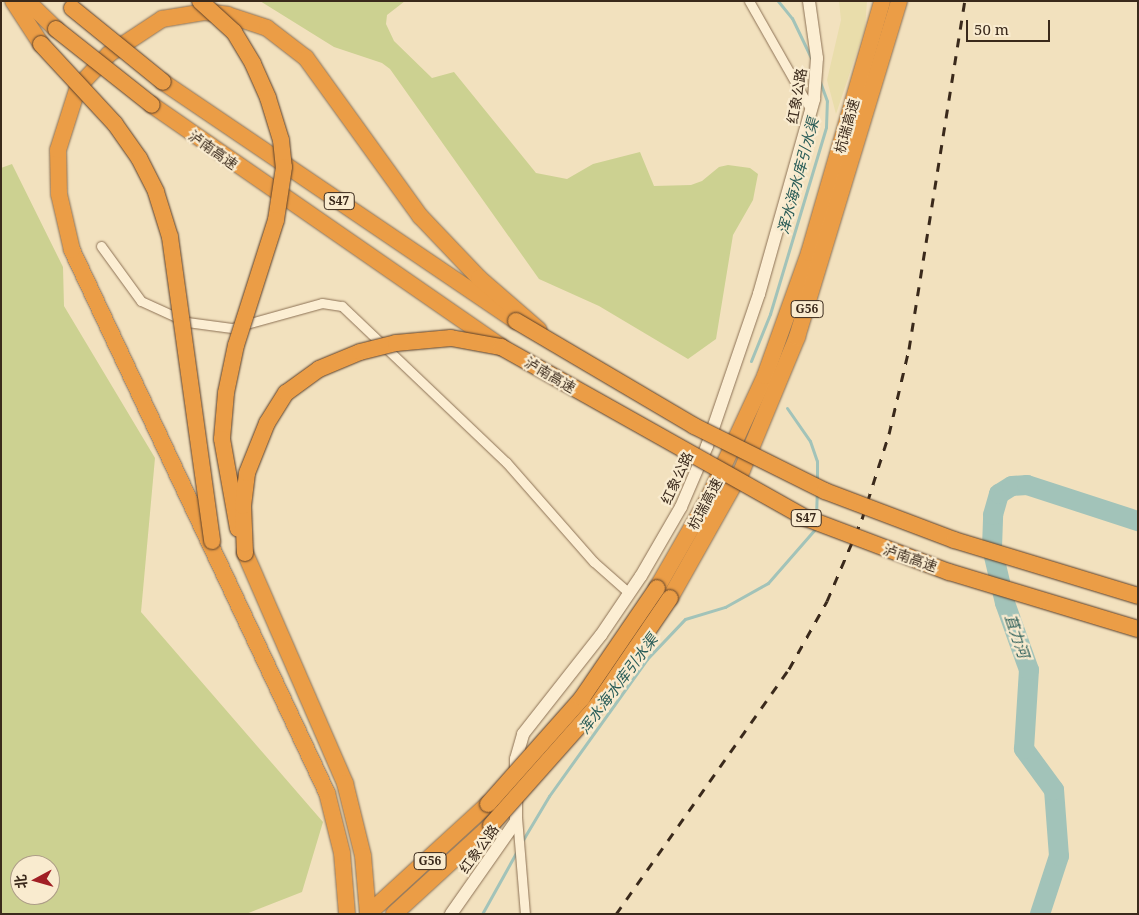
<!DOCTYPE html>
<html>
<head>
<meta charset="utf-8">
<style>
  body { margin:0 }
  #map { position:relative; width:1139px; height:915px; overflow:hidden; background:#f2e1be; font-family:"Noto Serif","Noto Sans SC",serif }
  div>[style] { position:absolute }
  .farmland>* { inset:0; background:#e9ddab }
  .green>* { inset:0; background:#ccd191 }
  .stream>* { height:3px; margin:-1.5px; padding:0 1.5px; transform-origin:1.5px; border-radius:1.5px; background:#a2c3b9 }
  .river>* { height:20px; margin:-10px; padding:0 10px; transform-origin:10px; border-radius:10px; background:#a2c3b9 }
  .roads { filter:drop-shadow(0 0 1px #8c7155) drop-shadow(0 0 1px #8c7155) }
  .minor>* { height:9px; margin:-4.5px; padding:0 4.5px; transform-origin:4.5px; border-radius:4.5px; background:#fceed3 }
  .secondary>* { height:12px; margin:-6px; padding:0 6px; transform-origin:6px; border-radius:6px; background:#fceed3 }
  .motorway>* { height:16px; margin:-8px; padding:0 8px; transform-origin:8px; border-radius:8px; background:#eb9d46 }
  .rail>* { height:3px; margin-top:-1.5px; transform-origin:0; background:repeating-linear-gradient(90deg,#3a291b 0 9px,transparent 0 18px) }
  .bridges { filter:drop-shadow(0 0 1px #5a3f2a) drop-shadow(0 0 1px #5a3f2a) }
  .motorway-bridge>* { height:16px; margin:-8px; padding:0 8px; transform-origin:8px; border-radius:8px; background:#eb9d46 }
  span { translate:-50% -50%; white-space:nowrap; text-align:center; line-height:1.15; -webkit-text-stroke:4.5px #f9ebcf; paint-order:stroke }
  .shield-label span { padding:1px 4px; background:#f9ebcf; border:1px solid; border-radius:4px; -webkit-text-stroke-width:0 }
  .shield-label { font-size:12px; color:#3a291b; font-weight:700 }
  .street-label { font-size:14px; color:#3a291b }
  .water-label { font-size:15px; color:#295c57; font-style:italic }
  .frame { position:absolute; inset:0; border:2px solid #3a291b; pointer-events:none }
  .north { position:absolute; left:10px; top:855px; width:50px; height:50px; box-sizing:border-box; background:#f9ebcf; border:1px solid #ad9d87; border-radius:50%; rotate:264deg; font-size:14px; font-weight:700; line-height:20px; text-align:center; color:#3a291b }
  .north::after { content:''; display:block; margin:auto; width:18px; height:22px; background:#a11f24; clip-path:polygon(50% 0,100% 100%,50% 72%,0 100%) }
  .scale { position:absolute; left:966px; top:20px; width:84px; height:22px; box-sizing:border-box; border:2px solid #3a291b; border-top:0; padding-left:6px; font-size:15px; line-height:18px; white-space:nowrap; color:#3a291b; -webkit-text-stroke:4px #f9ebcf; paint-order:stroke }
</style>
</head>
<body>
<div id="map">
  <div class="farmland">
    <div style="clip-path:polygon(839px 1px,867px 1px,865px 28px,836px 114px,827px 80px,841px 20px)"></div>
  </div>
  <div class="green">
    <div style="clip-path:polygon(260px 1px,405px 1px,387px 15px,386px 24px,394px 41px,432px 78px,454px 72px,536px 173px,567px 179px,593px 164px,640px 152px,654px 186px,691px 185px,702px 181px,719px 167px,728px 165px,750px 168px,758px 174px,753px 200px,733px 235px,716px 339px,688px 359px,599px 306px,539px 279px,390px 69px,382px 63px,334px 47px)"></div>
    <div style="clip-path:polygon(evenodd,12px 164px,63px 267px,64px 306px,155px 458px,141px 612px,323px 822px,302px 892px,246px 914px,1px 914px,1px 168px,12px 164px,20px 865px,50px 865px,50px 895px,20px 895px,20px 865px)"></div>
  </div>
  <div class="stream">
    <div style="left:778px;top:1px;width:22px;rotate:51deg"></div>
    <div style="left:792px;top:18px;width:47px;rotate:64.5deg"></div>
    <div style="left:751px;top:361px;width:51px;rotate:-68deg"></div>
    <div style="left:770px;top:314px;width:195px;rotate:-73.3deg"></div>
    <div style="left:826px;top:127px;width:26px;rotate:-88deg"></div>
    <div style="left:827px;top:101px;width:20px;rotate:-110deg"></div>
    <div style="left:787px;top:408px;width:40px;rotate:55.1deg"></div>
    <div style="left:810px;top:441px;width:21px;rotate:71deg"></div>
    <div style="left:817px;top:461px;width:20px;rotate:90deg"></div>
    <div style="left:816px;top:516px;width:23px;rotate:-88deg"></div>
    <div style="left:521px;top:843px;width:55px;rotate:-59.2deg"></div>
    <div style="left:549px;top:796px;width:168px;rotate:-54.4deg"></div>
    <div style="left:647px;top:659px;width:55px;rotate:-46.5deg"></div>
    <div style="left:685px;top:619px;width:42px;rotate:-16.7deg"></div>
    <div style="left:725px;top:607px;width:49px;rotate:-29.2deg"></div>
    <div style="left:768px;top:583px;width:73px;rotate:-48.9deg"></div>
    <div style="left:482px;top:914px;width:72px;rotate:-60.9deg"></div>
  </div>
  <div class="river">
    <div style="left:1040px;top:914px;width:61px;rotate:-71.9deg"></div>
    <div style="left:1059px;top:856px;width:66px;rotate:-94.3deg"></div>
    <div style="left:1054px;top:790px;width:51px;rotate:-126.2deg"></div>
    <div style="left:1024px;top:749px;width:79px;rotate:-86.4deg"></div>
    <div style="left:1029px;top:670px;width:71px;rotate:-109.7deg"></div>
    <div style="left:1005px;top:603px;width:57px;rotate:-103.3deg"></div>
    <div style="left:992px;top:548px;width:33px;rotate:-88deg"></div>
    <div style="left:993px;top:515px;width:22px;rotate:-74deg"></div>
    <div style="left:999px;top:494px;width:15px;rotate:-32deg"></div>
    <div style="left:1012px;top:486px;width:15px;rotate:-4deg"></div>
    <div style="left:1027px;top:485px;width:117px;rotate:18deg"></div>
  </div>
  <div class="roads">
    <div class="minor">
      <div style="left:749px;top:1px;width:125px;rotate:60.4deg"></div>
      <div style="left:101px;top:246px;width:68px;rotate:54deg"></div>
      <div style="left:141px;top:301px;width:51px;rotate:24.5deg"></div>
      <div style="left:187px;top:322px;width:45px;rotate:7.6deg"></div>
      <div style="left:232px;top:328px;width:93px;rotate:-15.5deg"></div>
      <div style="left:322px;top:303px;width:20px;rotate:9deg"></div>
      <div style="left:342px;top:306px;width:226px;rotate:43.6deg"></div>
      <div style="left:506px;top:462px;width:133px;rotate:48.7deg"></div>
      <div style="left:594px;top:562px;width:47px;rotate:41.5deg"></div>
      <div style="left:517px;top:817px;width:97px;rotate:85.3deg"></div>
    </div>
    <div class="secondary">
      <div style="left:451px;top:914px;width:113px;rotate:-55deg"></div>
      <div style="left:516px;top:821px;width:62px;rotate:-90deg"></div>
      <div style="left:516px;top:759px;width:26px;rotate:-74deg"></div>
      <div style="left:523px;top:734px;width:126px;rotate:-51.8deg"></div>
      <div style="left:601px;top:635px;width:71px;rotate:-55.9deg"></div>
      <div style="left:641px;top:576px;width:80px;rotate:-59.9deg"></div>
      <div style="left:681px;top:507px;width:66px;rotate:-66.9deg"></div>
      <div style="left:707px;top:446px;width:161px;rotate:-71.1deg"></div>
      <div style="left:759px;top:294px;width:203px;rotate:-74.2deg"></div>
      <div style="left:814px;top:99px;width:41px;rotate:-85.8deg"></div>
      <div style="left:817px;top:58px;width:58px;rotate:-98deg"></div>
    </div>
    <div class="motorway">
      <div style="left:13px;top:1px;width:51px;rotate:56.9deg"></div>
      <div style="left:27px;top:1px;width:40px;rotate:44deg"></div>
      <div style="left:163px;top:82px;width:426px;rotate:34.1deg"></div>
      <div style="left:152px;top:105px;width:425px;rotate:34.7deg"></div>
      <div style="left:245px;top:553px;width:251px;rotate:66.5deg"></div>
      <div style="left:345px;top:783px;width:75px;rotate:76.1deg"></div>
      <div style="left:363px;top:856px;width:58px;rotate:85.1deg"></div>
      <div style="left:657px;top:588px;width:103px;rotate:-60.2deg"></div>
      <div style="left:708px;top:499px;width:136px;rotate:-65.1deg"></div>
      <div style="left:765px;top:376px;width:131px;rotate:-70.3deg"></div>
      <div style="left:809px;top:253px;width:262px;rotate:-73.8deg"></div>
      <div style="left:670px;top:598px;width:147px;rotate:-60.6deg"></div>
      <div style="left:742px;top:470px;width:144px;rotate:-67.5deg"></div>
      <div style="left:797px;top:337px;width:351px;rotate:-73.1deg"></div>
      <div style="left:347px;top:914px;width:61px;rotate:-94.7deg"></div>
      <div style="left:342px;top:853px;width:62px;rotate:-104deg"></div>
      <div style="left:327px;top:793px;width:600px;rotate:-115.16deg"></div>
      <div style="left:72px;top:250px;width:57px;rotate:-103.1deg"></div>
      <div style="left:59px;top:194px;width:44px;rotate:-91.3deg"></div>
      <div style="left:58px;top:150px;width:66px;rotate:-72.4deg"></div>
      <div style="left:78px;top:87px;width:45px;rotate:-46.8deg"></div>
      <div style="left:109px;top:54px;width:64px;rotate:-33.4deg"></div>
      <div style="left:162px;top:19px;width:44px;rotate:-9.2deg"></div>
      <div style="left:205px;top:12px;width:23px;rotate:7deg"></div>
      <div style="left:228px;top:15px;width:41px;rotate:18.4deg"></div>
      <div style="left:267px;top:28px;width:49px;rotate:37.6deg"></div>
      <div style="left:306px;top:58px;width:195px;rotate:54.2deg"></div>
      <div style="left:420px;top:216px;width:86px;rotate:46.4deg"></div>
      <div style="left:479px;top:278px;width:79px;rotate:40.9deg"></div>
      <div style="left:368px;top:914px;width:163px;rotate:-42.5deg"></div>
      <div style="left:394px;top:914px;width:132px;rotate:-42.5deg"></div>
    </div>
  </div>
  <div class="rail">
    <div style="left:616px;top:914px;width:300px;rotate:-54.8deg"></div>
    <div style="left:789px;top:669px;width:78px;rotate:-60.8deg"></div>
    <div style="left:827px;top:601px;width:89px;rotate:-66.9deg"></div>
    <div style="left:862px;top:519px;width:89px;rotate:-72.4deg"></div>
    <div style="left:889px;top:434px;width:87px;rotate:-76.8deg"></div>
    <div style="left:909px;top:349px;width:352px;rotate:-80.9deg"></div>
  </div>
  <div class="bridges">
    <div class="motorway-bridge">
      <div style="left:200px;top:1px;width:46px;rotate:42.4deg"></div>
      <div style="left:234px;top:32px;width:37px;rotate:59deg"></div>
      <div style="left:253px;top:64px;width:37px;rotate:66deg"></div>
      <div style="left:268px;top:98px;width:44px;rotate:72.8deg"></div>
      <div style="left:281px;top:140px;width:27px;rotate:84deg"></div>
      <div style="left:284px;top:167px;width:54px;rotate:98.6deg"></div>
      <div style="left:276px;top:220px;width:131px;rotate:107.7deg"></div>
      <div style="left:236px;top:345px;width:49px;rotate:101.8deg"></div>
      <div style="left:226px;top:393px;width:46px;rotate:95deg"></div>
      <div style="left:222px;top:439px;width:91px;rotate:79.9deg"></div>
      <div style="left:72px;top:8px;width:117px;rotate:39.1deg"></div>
      <div style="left:56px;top:29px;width:122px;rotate:38.4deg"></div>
      <div style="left:41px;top:44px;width:109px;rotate:47.2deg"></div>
      <div style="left:115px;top:124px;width:42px;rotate:54.8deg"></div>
      <div style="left:139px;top:158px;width:38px;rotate:63deg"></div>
      <div style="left:156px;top:192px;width:47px;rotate:72.7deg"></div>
      <div style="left:170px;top:237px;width:307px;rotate:82.1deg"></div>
      <div style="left:516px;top:321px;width:207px;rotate:30.5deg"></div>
      <div style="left:694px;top:426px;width:146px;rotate:26.4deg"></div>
      <div style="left:825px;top:491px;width:138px;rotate:20.8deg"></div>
      <div style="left:954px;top:540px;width:192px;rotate:16.9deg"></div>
      <div style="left:245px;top:553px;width:47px;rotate:-92.4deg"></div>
      <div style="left:243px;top:506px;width:33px;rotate:-83deg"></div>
      <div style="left:247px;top:473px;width:54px;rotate:-68.2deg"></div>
      <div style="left:267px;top:423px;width:36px;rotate:-58deg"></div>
      <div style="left:286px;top:393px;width:41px;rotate:-36deg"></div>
      <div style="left:319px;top:369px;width:44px;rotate:-22.5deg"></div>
      <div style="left:360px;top:352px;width:37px;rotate:-14deg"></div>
      <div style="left:396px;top:343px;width:55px;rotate:-5.2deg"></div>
      <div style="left:451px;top:338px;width:51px;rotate:10.2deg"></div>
      <div style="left:501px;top:347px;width:350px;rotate:29.3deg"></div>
      <div style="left:806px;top:518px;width:153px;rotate:20.7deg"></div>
      <div style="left:949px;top:572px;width:197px;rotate:16.8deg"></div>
      <div style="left:488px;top:804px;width:142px;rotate:-48.4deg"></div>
      <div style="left:582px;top:698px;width:133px;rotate:-55.7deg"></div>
      <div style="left:491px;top:825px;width:157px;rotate:-48.4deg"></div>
      <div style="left:595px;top:708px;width:133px;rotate:-55.7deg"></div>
    </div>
  </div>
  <div class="shield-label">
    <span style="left:339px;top:201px">S47</span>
    <span style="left:807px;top:309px">G56</span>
    <span style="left:806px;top:518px">S47</span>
    <span style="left:430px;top:861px">G56</span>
  </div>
  <div class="street-label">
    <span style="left:797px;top:96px;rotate:-80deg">红象公路</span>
    <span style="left:847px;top:126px;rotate:-74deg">杭瑞高速</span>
    <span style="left:213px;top:150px;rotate:35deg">泸南高速</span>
    <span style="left:550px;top:375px;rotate:30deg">泸南高速</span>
    <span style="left:677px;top:478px;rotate:-65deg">红象公路</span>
    <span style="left:705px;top:504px;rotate:-62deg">杭瑞高速</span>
    <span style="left:910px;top:558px;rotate:19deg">泸南高速</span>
    <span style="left:479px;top:849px;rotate:-54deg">红象公路</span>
  </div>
  <div class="water-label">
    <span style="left:798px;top:176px;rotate:-75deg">浑水海水库引水渠</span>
    <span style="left:1017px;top:636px;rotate:71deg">苴力河</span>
    <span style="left:618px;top:684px;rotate:-53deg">浑水海水库引水渠</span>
  </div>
  <div class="frame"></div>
  <div class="north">北</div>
  <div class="scale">50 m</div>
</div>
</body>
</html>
